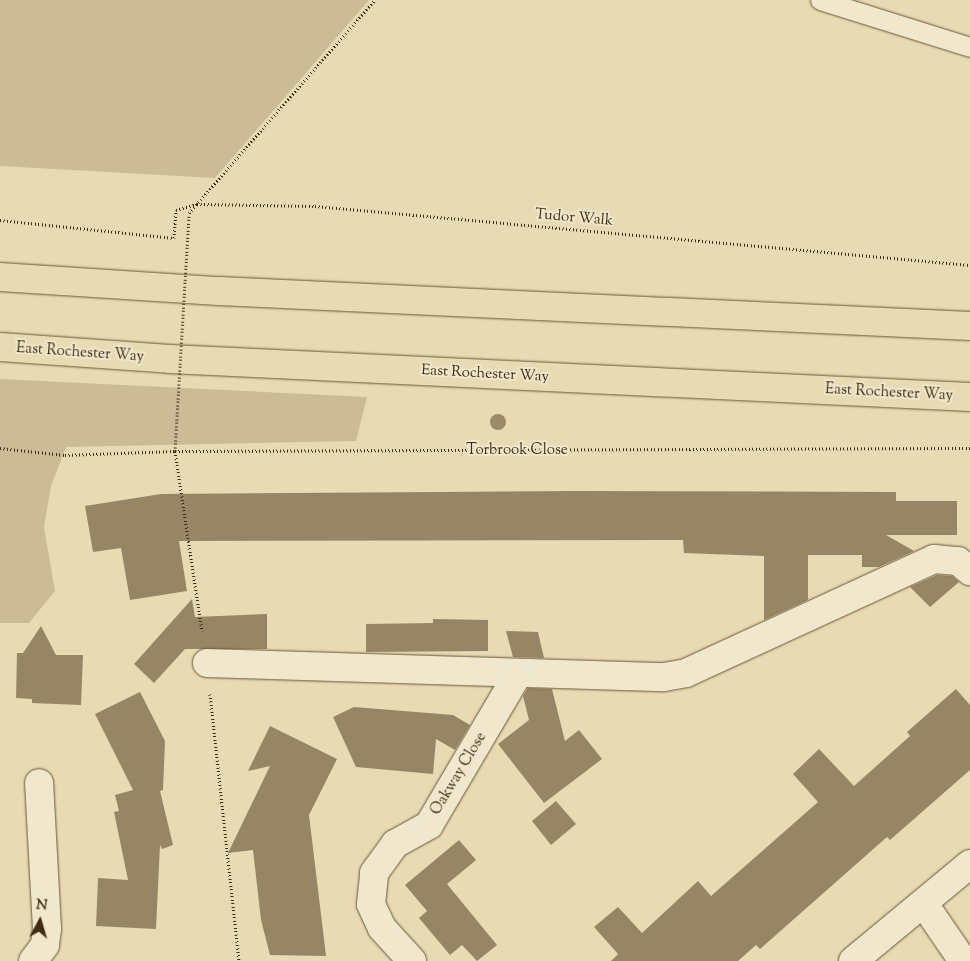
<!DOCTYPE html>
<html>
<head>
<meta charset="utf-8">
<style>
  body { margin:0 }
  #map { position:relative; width:970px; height:961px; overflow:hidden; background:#e8dab2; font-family:"Sorts Mill Goudy",serif }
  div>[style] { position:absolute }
  .green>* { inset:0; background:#cbbc97 }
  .building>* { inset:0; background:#978665 }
  .path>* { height:3px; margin-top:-1.5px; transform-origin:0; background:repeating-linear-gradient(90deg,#3f2b11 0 1px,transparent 0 3.5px) }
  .roads { filter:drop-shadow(0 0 1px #695739) drop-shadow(0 0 1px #695739) }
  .lane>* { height:19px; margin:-9.5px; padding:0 9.5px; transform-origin:9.5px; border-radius:9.5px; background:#f0e7cd }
  .street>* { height:28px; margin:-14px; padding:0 14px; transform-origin:14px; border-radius:14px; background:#f0e7cd }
  .secondary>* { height:28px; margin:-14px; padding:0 14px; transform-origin:14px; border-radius:14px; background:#f0e7cd }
  .highway>* { height:28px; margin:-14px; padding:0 14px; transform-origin:14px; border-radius:14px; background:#e8dab2 }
  .path-bridge>* { height:3px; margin-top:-1.5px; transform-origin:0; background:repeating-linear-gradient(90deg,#3f2b11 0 1px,transparent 0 3.5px) }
  .trees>* { width:16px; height:16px; margin:-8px; border-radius:50%; background:#9a8a68 }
  span { translate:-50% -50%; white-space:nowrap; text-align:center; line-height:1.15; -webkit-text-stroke:4px #f0e7cd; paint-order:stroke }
  .street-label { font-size:15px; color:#3f2b11 }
  .north { position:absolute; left:15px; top:896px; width:50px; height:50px; -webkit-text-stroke:4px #f0e7cd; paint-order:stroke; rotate:6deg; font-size:14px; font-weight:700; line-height:20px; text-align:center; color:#3f2b11 }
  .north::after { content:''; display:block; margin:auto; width:18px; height:22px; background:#3f2b11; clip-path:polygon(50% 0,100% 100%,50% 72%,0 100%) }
</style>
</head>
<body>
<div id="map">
  <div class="green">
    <div style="clip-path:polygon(0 0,369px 0,215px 178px,0 166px)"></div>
    <div style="clip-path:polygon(0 379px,367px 397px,356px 441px,66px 447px,51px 486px,44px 527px,55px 591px,29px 623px,0 623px)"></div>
  </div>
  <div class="building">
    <div style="clip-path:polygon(574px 491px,896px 492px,896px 501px,957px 501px,957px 535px,886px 535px,914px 551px,879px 567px,862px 567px,862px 555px,808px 555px,808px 600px,764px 620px,764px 556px,684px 553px,683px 540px,179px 541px,187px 591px,130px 600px,121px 548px,93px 552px,85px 506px,161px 494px)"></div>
    <div style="clip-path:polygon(937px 575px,952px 576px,959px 582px,930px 607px,910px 587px)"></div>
    <div style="clip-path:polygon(192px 599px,195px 617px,267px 614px,267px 649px,185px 649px,154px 683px,134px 664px)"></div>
    <div style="clip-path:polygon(433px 619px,488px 620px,488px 651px,366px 652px,366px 624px,433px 623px)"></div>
    <div style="clip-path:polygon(41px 626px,56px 655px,83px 655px,81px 705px,32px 703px,32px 699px,16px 698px,17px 653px,23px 653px)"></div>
    <div style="clip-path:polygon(506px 631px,538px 632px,544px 658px,513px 657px)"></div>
    <div style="clip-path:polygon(528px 688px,552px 689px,565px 741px,579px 730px,602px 759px,544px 803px,498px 744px,529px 720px,523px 696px)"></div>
    <div style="clip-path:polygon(956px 689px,970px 705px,970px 770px,890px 840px,887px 837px,760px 949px,756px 945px,738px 961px,611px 961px,618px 954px,594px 927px,618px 907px,642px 933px,698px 881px,711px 896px,818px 802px,793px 774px,819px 749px,854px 786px,910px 736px,907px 732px)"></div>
    <div style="clip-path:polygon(140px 692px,165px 741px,163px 790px,160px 791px,173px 845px,162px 849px,160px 845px,156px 929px,96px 926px,98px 878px,128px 880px,114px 812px,119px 811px,115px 795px,133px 790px,95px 714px)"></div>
    <div style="clip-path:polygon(354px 707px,453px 715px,470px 725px,455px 750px,436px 739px,433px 774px,356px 767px,333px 717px)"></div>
    <div style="clip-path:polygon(270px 726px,337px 759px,309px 815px,326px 956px,270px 955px,261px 920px,253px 850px,228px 853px,270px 766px,248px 771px)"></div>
    <div style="clip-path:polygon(556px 801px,576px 824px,551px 845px,532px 821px)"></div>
    <div style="clip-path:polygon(459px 840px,476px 860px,447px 884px,497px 945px,477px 961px,462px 945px,450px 955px,419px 918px,427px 911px,405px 885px)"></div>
  </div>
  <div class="path">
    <div style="left:189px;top:213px;width:283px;rotate:-48.9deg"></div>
    <div style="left:0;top:220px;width:175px;rotate:5.9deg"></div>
    <div style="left:174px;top:238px;width:28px;rotate:-86deg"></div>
    <div style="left:176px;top:210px;width:22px;rotate:-16deg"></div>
    <div style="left:197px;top:204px;width:118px;rotate:1deg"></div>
    <div style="left:315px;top:206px;width:658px;rotate:5.15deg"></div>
    <div style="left:0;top:448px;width:65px;rotate:6.1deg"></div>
    <div style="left:65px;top:455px;width:110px;rotate:-2.1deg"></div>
    <div style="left:175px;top:451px;width:795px;rotate:-0.22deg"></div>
    <div style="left:175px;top:451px;width:182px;rotate:81.5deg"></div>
    <div style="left:210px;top:694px;width:269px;rotate:83.8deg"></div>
  </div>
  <div class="roads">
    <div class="lane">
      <div style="left:820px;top:0;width:157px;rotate:17.4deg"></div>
    </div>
    <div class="street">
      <div style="left:207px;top:663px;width:457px;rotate:1.8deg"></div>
      <div style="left:664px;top:677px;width:22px;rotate:-10deg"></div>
      <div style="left:686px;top:673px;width:273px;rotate:-24.7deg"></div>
      <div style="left:934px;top:559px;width:24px;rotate:5deg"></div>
      <div style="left:958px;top:561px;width:16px;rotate:40deg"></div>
      <div style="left:924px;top:904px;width:69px;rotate:55.6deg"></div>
      <div style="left:33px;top:961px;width:20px;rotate:-53deg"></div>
      <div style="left:45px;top:945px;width:16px;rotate:-83deg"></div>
      <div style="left:47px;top:929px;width:146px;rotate:-93.1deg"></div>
      <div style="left:412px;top:961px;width:45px;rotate:-132.3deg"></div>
      <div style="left:382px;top:928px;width:26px;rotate:-115deg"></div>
      <div style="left:371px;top:904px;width:31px;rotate:-84deg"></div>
      <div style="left:374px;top:873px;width:36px;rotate:-54deg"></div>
      <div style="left:395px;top:844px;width:39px;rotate:-29deg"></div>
      <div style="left:429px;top:825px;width:175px;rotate:-59.5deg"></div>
    </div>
    <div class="secondary">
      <div style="left:853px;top:961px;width:152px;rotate:-39.7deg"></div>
    </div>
    <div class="highway">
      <div style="left:0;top:277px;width:219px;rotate:3.7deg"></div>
      <div style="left:219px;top:291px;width:752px;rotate:2.67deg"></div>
      <div style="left:0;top:347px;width:170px;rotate:4deg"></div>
      <div style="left:170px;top:359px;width:801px;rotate:2.72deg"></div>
    </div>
  </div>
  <div class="path-bridge">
    <div style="left:175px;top:451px;width:238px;rotate:-86.6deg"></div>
  </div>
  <div class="trees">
    <div style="left:498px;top:422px"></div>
  </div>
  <div class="street-label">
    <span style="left:574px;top:218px;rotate:5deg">Tudor Walk</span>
    <span style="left:80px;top:353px;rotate:4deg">East Rochester Way</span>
    <span style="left:485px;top:374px;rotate:3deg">East Rochester Way</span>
    <span style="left:889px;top:393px;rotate:3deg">East Rochester Way</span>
    <span style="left:517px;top:451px">Torbrook Close</span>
    <span style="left:459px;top:774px;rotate:-59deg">Oakway Close</span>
  </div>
  <div class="north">N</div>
</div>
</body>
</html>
